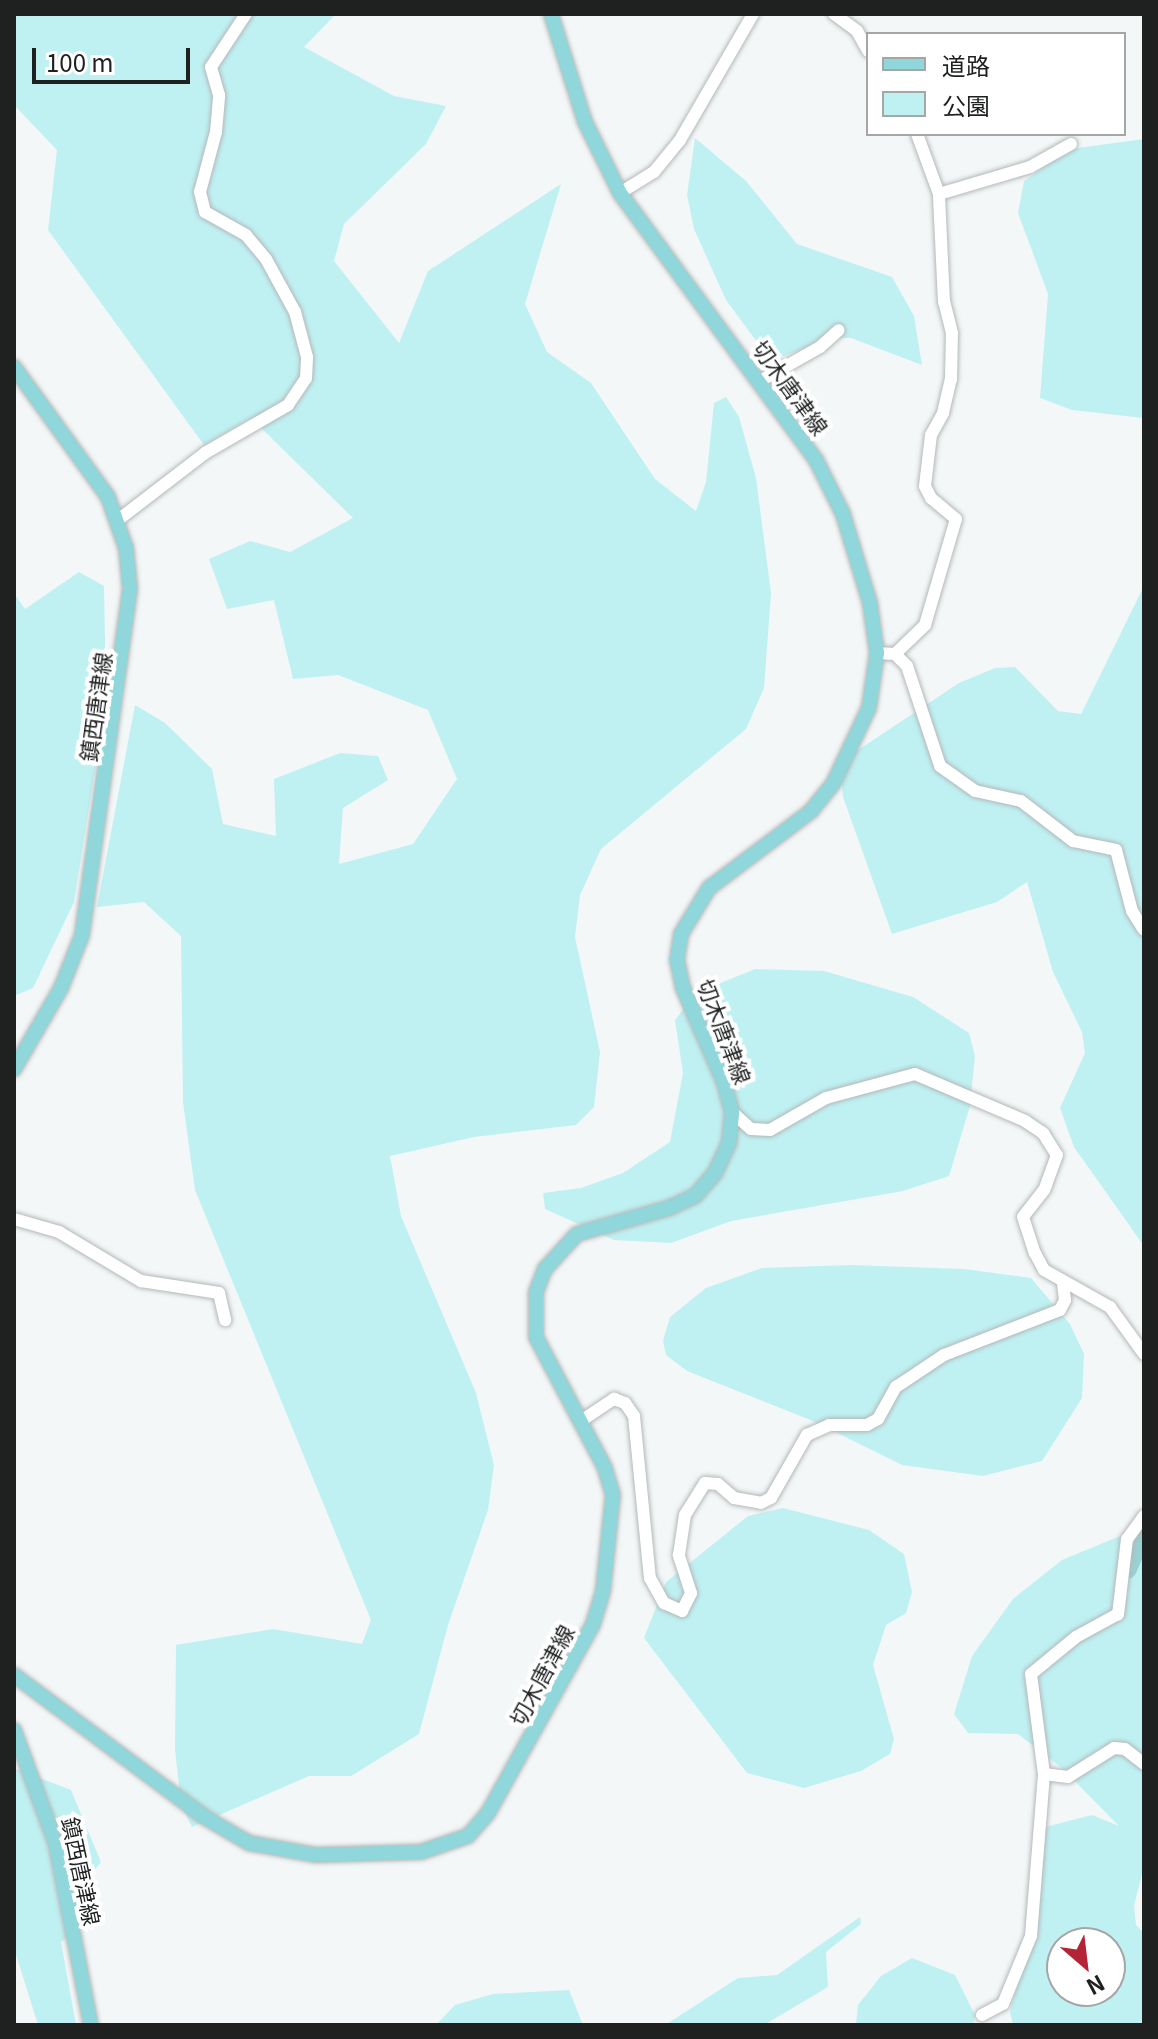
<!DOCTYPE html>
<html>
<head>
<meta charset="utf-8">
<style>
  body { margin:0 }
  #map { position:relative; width:1158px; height:2039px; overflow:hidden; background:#f3f7f7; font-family:Georgia,"Noto Sans JP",serif }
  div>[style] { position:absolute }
  .green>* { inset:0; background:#bff1f3 }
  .river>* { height:20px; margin:-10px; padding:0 10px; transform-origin:10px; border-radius:10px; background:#99d1d4 }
  .roads { filter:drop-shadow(0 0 2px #b4b8b8) drop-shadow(0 0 2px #b4b8b8) }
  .minor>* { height:12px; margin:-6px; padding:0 6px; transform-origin:6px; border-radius:6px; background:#fff }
  .major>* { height:14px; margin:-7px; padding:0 7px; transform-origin:7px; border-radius:7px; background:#8fd7da }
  span { translate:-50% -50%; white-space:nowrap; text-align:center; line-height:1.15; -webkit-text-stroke:8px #fff; paint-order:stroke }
  .street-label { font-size:22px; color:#1f2020 }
  .frame { position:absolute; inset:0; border:16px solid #1f2020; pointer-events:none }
  .legend { position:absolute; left:866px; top:32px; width:260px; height:104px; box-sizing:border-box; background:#fff; border:2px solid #a5a6a6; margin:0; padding:10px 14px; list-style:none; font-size:24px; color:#1f2020 }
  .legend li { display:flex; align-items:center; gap:16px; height:40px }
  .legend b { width:40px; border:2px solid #a5a6a6 }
  .north { position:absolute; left:1046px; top:1927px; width:80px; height:80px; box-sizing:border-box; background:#fff; border:2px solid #a5a6a6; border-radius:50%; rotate:152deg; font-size:22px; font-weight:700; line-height:32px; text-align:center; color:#1f2020 }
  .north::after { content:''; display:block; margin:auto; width:28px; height:36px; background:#b52337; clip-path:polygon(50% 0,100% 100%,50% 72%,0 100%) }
  .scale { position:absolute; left:32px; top:48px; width:158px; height:36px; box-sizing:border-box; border:4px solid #1f2020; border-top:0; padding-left:10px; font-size:24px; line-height:28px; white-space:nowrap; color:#1f2020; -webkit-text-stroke:6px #fff; paint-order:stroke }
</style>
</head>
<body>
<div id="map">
  <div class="green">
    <div style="clip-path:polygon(14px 14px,336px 14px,304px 47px,394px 96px,446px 106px,426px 144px,344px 224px,334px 261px,399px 343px,428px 271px,561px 184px,525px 304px,547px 352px,591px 383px,655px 479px,696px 511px,706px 482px,714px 403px,726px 397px,739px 417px,756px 478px,771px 593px,764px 688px,746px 729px,601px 849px,580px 895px,575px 937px,600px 1052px,594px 1107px,576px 1125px,474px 1137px,390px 1156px,401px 1216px,476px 1393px,494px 1465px,488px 1510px,448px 1625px,419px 1734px,351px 1776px,309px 1776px,192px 1827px,181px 1805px,175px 1749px,176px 1645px,273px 1629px,362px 1644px,371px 1620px,195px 1190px,183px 1102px,181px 936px,144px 902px,97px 907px,135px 705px,165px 723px,212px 769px,223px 824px,276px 836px,274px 779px,340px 753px,378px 756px,388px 780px,343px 808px,339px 864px,413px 844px,457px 779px,428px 710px,338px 675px,293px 679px,274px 600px,227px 609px,209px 559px,250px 541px,290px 552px,353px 518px,251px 418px,204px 445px,48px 230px,57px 150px,14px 105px)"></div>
    <div style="clip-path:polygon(695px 138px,746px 181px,797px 244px,892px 277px,914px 316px,922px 365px,851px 338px,830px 338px,771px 361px,726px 300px,694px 229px,687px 195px)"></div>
    <div style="clip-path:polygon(1144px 139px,1144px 418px,1072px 410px,1040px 398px,1048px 294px,1018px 213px,1024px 181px,1070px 149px)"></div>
    <div style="clip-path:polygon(79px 572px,104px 586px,106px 701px,74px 902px,33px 988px,14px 996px,14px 593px,25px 609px)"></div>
    <div style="clip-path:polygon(1144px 586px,1144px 1246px,1074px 1147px,1060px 1108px,1085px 1053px,1082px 1032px,1053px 972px,1027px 882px,997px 902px,892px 934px,843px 797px,840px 762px,959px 683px,995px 668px,1015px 667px,1058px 711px,1081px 714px)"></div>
    <div style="clip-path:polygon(755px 969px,824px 971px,913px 997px,969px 1033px,975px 1056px,970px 1106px,949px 1176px,903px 1191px,731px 1221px,671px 1243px,614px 1240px,545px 1209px,543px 1193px,581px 1188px,623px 1173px,670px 1142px,683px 1073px,675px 1020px,696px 993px)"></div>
    <div style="clip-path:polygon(851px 1265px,964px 1269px,1031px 1278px,1070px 1324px,1084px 1354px,1082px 1398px,1042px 1461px,983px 1476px,902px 1465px,813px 1421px,687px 1371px,666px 1355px,663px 1341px,670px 1317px,706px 1288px,762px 1268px)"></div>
    <div style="clip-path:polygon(783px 1508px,869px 1530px,904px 1554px,912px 1592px,906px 1613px,886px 1625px,873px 1665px,894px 1739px,890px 1754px,861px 1771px,804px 1788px,747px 1773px,644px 1638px,666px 1582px,748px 1516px)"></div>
    <div style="clip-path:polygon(evenodd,1144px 1526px,1144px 1866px,1134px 1906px,1136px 1925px,1144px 1933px,1144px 2025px,1013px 2025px,1010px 2012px,1032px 1931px,1037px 1829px,1092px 1815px,1119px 1826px,1062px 1768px,1018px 1734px,968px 1733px,954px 1714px,972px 1656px,1013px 1599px,1062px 1560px,1144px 1526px,1062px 1943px,1110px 1943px,1110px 1991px,1062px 1991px,1062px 1943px)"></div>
    <div style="clip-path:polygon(14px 1768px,71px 1790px,101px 1862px,84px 1883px,95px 1919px,61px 1942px,76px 2025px,38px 2025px,14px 1948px)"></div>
    <div style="clip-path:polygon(860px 1917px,861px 1924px,826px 1952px,828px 1987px,764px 2025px,665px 2025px,738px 1978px,777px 1975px)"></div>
    <div style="clip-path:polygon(912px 1958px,955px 1975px,975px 2015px,973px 2025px,856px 2025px,858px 2005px,881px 1976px)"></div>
    <div style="clip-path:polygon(569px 1990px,583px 2025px,436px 2025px,455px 2005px,493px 1994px)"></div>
  </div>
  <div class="river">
    <div style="left:1127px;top:1569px;width:44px;rotate:-67.5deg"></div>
  </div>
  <div class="roads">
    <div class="minor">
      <div style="left:834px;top:14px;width:29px;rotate:36deg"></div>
      <div style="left:857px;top:31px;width:23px;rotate:61deg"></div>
      <div style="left:620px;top:193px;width:40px;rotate:-32deg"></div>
      <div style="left:654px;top:172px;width:41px;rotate:-50.9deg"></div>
      <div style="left:680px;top:140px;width:146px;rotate:-59.9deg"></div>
      <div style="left:939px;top:194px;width:95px;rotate:-16.5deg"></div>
      <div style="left:1030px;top:167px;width:47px;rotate:-29.3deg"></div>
      <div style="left:760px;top:381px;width:69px;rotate:-29.5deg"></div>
      <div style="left:820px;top:347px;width:25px;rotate:-42deg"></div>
      <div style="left:118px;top:520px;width:110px;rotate:-37.6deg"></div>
      <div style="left:205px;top:453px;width:96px;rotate:-30deg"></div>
      <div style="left:288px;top:405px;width:32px;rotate:-56deg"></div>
      <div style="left:306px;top:378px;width:21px;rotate:-87deg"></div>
      <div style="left:307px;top:357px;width:47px;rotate:-104.9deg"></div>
      <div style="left:295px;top:312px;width:60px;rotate:-118.7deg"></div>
      <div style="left:266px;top:259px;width:31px;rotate:-130deg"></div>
      <div style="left:246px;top:235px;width:47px;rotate:-150.7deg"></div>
      <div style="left:205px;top:212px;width:21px;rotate:-104deg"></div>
      <div style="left:200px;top:192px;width:62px;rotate:-75.1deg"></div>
      <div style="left:216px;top:132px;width:37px;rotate:-85deg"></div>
      <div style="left:219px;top:95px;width:29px;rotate:-106deg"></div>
      <div style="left:211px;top:67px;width:64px;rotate:-56.6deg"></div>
      <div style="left:877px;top:653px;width:18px;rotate:3deg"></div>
      <div style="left:895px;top:654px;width:17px;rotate:45deg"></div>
      <div style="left:907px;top:666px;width:105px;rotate:71.7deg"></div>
      <div style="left:940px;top:766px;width:43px;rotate:35.5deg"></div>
      <div style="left:975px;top:791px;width:47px;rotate:12.3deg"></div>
      <div style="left:1021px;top:801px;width:66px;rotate:37.6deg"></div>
      <div style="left:1073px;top:841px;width:44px;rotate:11.8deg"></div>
      <div style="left:1116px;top:850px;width:63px;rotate:75.3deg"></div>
      <div style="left:1132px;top:911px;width:22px;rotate:58deg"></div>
      <div style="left:895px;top:654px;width:42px;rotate:-44deg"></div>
      <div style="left:925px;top:625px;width:110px;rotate:-73.7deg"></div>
      <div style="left:956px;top:519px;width:33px;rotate:-140deg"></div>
      <div style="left:931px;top:498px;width:13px;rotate:-117deg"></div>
      <div style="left:925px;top:486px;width:51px;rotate:-83.3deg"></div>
      <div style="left:931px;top:435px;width:25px;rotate:-61deg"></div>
      <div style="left:943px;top:413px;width:35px;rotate:-77deg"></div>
      <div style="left:951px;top:379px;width:46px;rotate:-88.8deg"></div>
      <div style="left:952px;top:333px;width:32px;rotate:-104deg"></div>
      <div style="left:944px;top:302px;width:108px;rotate:-92.7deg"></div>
      <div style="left:939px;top:194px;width:64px;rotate:-110.1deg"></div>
      <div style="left:732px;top:1112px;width:25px;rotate:42deg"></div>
      <div style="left:751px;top:1129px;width:19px;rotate:3deg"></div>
      <div style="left:770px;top:1130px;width:64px;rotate:-29.7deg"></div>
      <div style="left:826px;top:1098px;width:92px;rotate:-15.1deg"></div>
      <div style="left:915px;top:1074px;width:120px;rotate:23.1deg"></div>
      <div style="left:1025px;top:1121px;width:22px;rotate:34deg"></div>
      <div style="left:1043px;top:1133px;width:26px;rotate:58deg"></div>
      <div style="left:1057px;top:1155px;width:37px;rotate:110deg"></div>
      <div style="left:1044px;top:1190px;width:34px;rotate:128deg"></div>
      <div style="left:1023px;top:1217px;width:38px;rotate:72deg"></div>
      <div style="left:1035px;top:1253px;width:19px;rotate:62deg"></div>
      <div style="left:1044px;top:1270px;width:76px;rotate:29.3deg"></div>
      <div style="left:1110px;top:1307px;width:58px;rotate:54.1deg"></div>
      <div style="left:14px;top:1219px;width:47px;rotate:16.1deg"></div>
      <div style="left:59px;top:1232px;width:96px;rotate:30.9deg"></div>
      <div style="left:141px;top:1281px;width:79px;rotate:8.7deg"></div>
      <div style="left:219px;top:1293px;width:28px;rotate:77deg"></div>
      <div style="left:581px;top:1421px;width:40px;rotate:-34deg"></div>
      <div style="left:614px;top:1399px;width:12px;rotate:20deg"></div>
      <div style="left:625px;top:1403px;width:16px;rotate:55deg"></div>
      <div style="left:634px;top:1416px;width:163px;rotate:84.4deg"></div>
      <div style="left:650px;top:1578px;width:29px;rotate:61deg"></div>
      <div style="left:664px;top:1603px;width:20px;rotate:24deg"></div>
      <div style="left:682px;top:1611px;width:20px;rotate:-63deg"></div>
      <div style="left:691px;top:1593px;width:40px;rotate:-108deg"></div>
      <div style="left:679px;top:1555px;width:40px;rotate:-81.5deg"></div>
      <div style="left:685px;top:1515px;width:38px;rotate:-58deg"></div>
      <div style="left:705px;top:1483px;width:13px;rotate:4deg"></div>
      <div style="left:718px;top:1484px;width:21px;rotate:41deg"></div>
      <div style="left:734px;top:1498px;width:27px;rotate:10deg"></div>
      <div style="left:761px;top:1503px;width:11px;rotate:-27deg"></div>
      <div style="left:771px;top:1498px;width:73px;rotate:-60.3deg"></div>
      <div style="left:807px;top:1435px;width:24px;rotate:-24deg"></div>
      <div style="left:829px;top:1425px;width:38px"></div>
      <div style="left:867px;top:1425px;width:13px;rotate:-29deg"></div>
      <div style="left:878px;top:1419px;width:37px;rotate:-61deg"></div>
      <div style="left:896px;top:1387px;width:58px;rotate:-33.7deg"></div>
      <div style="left:944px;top:1355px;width:124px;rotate:-21.2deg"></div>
      <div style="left:1060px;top:1310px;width:11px;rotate:-63deg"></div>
      <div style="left:1065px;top:1300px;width:17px;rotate:-97deg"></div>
      <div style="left:1144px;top:1516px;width:29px;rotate:126deg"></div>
      <div style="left:1127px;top:1539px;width:76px;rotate:96.8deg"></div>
      <div style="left:1118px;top:1614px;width:48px;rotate:151.3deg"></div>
      <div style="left:1076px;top:1637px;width:58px;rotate:140.6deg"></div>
      <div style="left:1031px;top:1674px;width:101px;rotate:82.6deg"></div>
      <div style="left:1044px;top:1774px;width:24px;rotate:7deg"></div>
      <div style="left:1068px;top:1777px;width:54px;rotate:-32.2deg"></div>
      <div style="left:1114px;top:1748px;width:11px;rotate:5deg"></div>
      <div style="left:1125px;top:1749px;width:24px;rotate:38deg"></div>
      <div style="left:982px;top:2015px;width:24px;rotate:-28deg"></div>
      <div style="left:1003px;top:2004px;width:74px;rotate:-67.6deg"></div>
      <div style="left:1031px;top:1936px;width:163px;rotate:-85.4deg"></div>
    </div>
    <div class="major">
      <div style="left:14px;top:367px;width:160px;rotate:54.1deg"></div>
      <div style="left:108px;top:497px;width:54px;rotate:70.6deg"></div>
      <div style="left:126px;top:548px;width:41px;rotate:84.4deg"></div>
      <div style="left:130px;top:589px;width:349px;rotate:97.9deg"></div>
      <div style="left:82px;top:935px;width:57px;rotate:111.6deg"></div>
      <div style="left:61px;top:988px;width:94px;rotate:120.1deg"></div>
      <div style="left:14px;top:1675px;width:239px;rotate:36.7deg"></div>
      <div style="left:206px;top:1818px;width:50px;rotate:30.2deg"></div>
      <div style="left:249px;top:1843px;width:68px;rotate:10.2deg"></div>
      <div style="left:316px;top:1855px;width:105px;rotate:-1.6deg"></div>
      <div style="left:421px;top:1852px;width:50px;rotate:-18.8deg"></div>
      <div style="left:468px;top:1836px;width:30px;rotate:-49deg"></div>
      <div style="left:488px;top:1813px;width:216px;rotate:-60.9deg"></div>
      <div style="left:593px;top:1624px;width:34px;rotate:-73deg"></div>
      <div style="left:603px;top:1591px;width:97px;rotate:-84.1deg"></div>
      <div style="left:613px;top:1495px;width:28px;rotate:-107deg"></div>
      <div style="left:605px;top:1468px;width:148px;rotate:-117.8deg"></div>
      <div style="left:536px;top:1337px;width:45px;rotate:-90deg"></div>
      <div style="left:536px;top:1292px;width:25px;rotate:-69deg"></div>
      <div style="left:545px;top:1269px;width:47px;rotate:-47.6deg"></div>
      <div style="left:577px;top:1234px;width:96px;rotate:-15.8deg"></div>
      <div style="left:669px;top:1208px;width:29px;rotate:-25deg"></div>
      <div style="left:695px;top:1196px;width:30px;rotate:-49deg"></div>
      <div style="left:715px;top:1173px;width:33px;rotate:-65deg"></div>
      <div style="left:729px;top:1143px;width:31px;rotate:-84deg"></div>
      <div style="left:732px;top:1112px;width:31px;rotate:-105deg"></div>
      <div style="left:724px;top:1082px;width:103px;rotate:-113.6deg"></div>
      <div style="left:683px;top:988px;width:29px;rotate:-102deg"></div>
      <div style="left:677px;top:960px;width:26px;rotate:-81deg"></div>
      <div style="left:681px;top:934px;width:54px;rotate:-58.7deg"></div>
      <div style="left:709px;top:888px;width:128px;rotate:-37deg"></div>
      <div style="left:811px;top:811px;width:35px;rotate:-51deg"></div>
      <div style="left:833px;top:784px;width:84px;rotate:-64.7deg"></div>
      <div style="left:869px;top:708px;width:56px;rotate:-81.7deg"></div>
      <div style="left:877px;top:653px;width:50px;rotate:-98deg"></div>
      <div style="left:870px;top:603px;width:93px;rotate:-106.9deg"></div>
      <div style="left:843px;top:514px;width:60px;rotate:-116.6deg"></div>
      <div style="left:816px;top:460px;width:331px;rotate:-126.3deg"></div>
      <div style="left:620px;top:193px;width:79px;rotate:-116.2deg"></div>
      <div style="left:585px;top:122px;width:113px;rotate:-107.5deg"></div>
      <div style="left:14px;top:1730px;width:121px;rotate:69.8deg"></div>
      <div style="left:56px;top:1844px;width:184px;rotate:79.1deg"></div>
    </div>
  </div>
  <div class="street-label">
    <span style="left:791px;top:387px;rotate:54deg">切木唐津線</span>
    <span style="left:95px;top:707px;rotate:-82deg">鎮西唐津線</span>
    <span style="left:725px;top:1031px;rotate:69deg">切木唐津線</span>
    <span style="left:541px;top:1675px;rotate:-62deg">切木唐津線</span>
    <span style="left:82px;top:1871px;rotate:78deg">鎮西唐津線</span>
  </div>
  <div class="frame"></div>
  <ul class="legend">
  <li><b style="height:10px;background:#8fd7da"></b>道路</li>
  <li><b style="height:22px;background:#bff1f3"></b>公園</li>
  </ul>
  <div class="north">N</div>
  <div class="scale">100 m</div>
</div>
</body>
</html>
